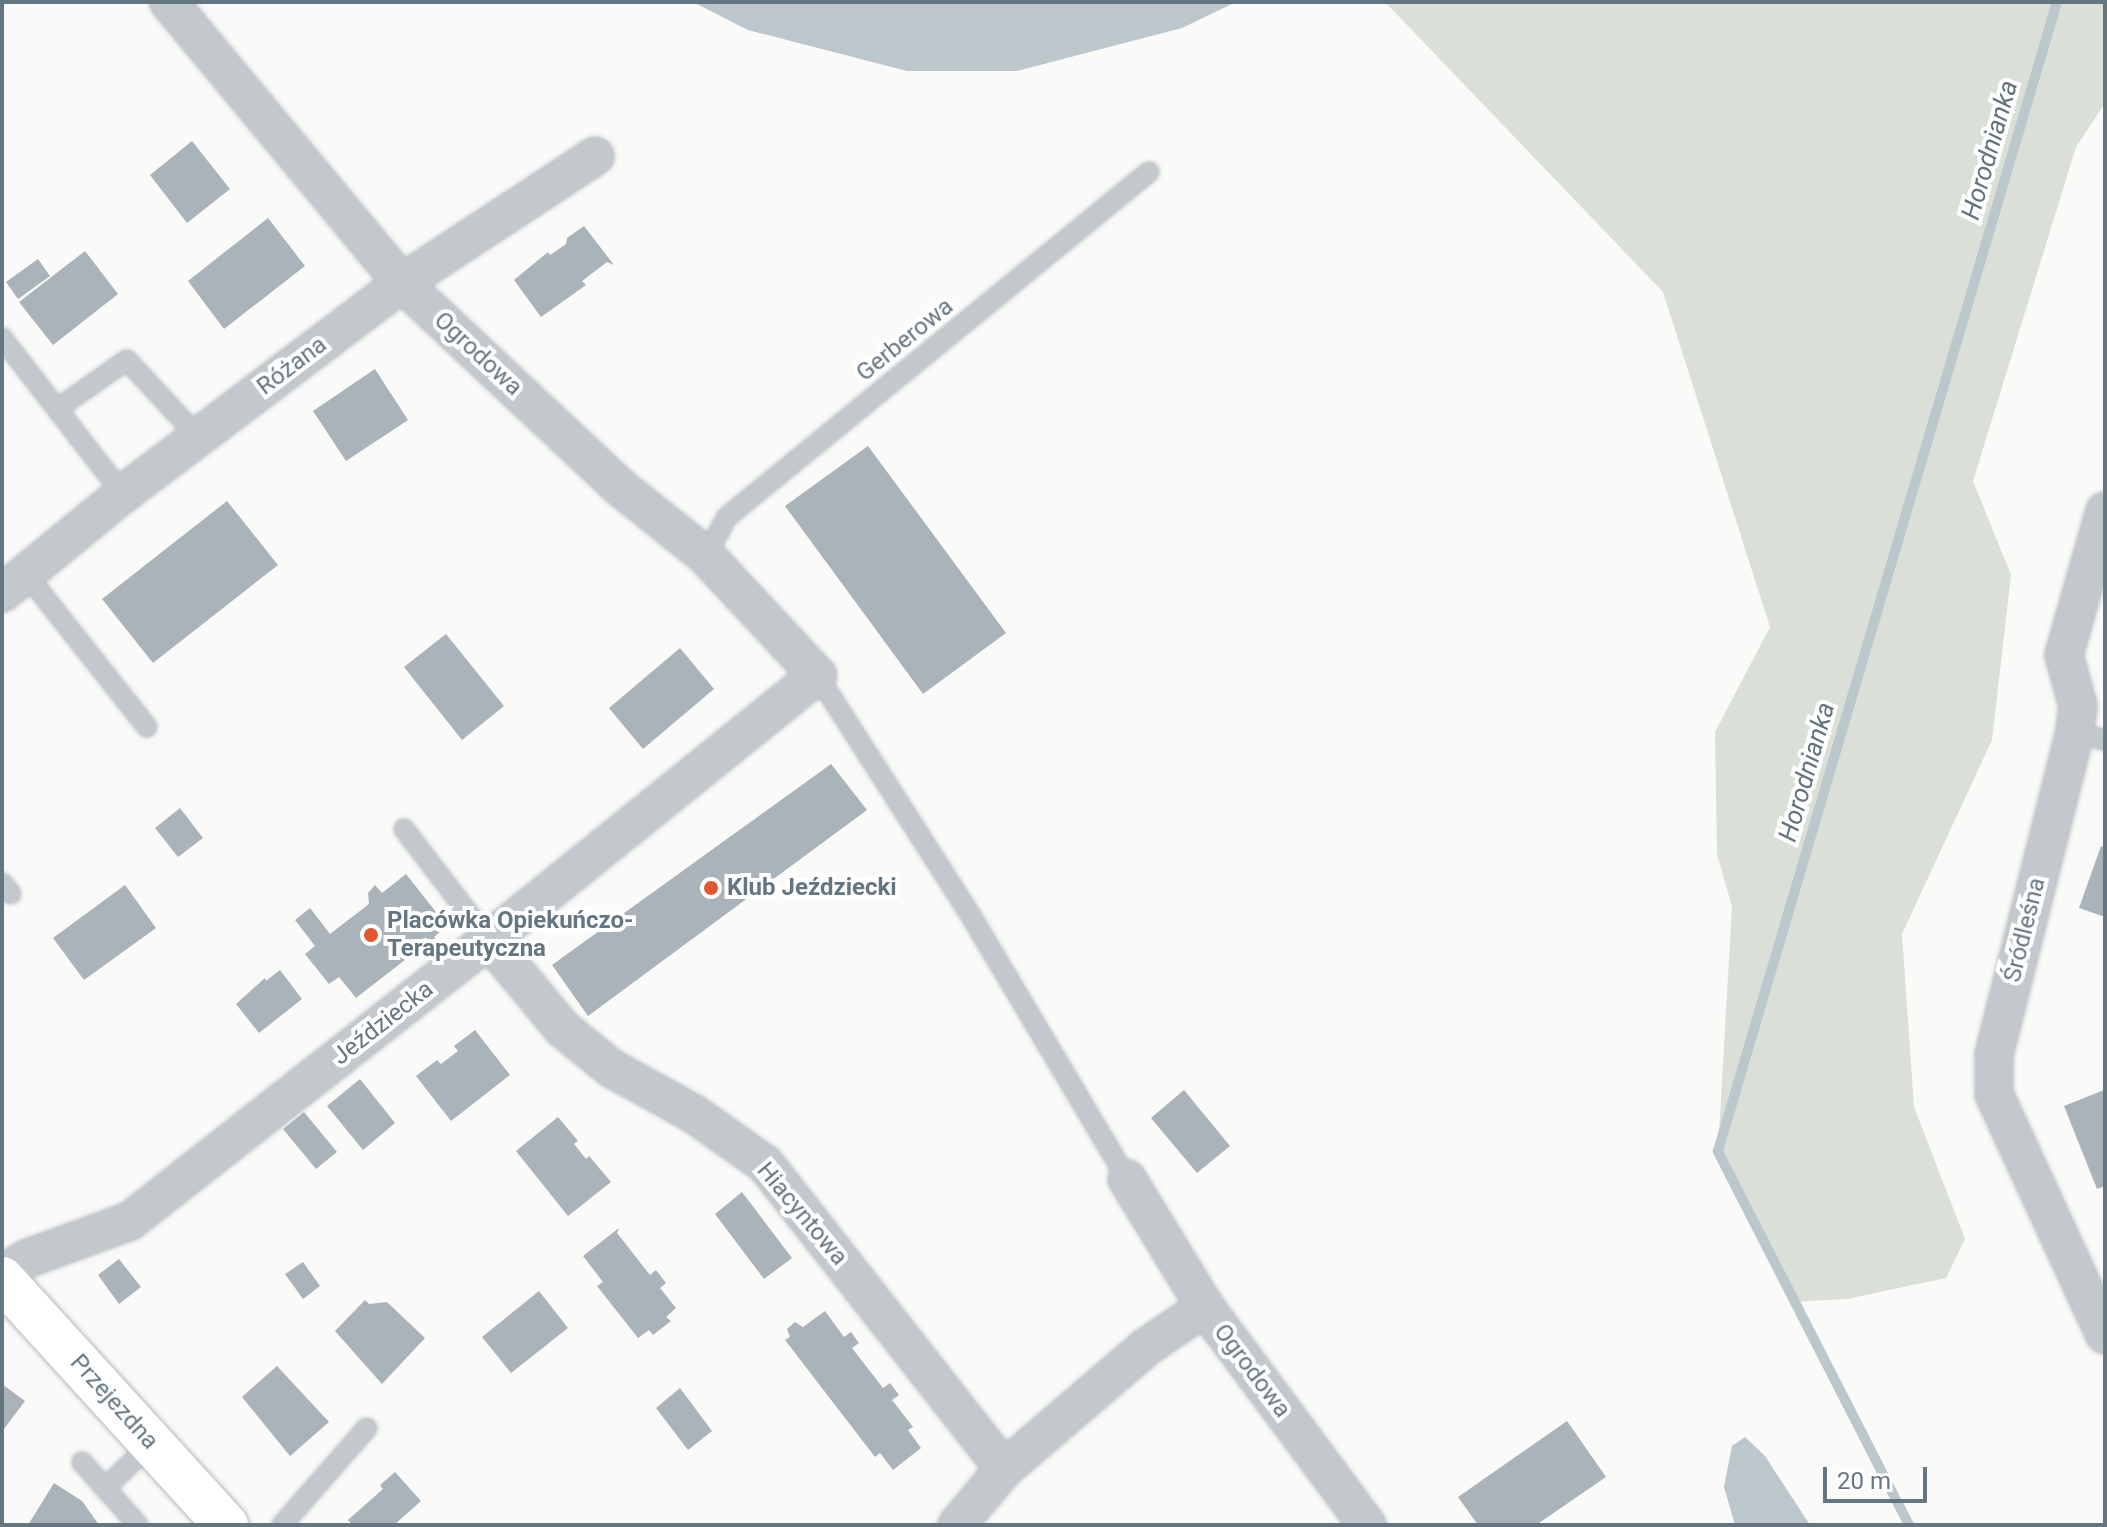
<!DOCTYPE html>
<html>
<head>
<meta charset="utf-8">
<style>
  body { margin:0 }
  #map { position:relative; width:2107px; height:1527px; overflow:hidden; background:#fafaf8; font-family:Roboto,sans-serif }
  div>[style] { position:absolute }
  .green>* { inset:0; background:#dadfd7 }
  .water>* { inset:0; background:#bbc7cb }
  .stream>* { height:10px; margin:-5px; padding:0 5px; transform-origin:5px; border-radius:5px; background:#bbc7cb }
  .building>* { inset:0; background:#aab3b9 }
  .roads { filter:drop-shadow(0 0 2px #b3babf) drop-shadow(0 0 2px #b3babf) }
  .lane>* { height:18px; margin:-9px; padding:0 9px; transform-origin:9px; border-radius:9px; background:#c3c8cc }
  .street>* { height:36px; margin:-18px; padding:0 18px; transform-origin:18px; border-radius:18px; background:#c3c8cc }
  .secondary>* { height:44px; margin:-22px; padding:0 22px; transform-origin:22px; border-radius:22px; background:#fff }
  .dots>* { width:22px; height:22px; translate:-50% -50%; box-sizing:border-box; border:4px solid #fff; border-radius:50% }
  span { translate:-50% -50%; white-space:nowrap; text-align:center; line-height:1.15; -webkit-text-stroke:8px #fff; paint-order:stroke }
  .street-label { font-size:24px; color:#657683 }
  .poi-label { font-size:24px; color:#657683; font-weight:700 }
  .left { translate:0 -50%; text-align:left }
  .water-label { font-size:26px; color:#60757c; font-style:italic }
  .frame { position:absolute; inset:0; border:4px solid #657683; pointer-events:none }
  .scale { position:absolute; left:1823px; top:1467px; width:104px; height:36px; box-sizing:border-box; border:4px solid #657683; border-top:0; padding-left:10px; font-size:24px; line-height:28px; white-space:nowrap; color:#657683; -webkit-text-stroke:6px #fff; paint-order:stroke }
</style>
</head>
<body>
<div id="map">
  <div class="green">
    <div style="clip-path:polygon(1385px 2px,2105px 2px,2105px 103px,2076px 147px,1973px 481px,2011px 575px,1992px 740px,1902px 934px,1914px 1107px,1965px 1239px,1946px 1278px,1847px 1299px,1793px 1302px,1718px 1151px,1732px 907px,1717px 854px,1715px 732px,1770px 627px,1663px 292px)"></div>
  </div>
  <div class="water">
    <div style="clip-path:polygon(693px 2px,1236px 2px,1182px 28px,1017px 71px,907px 71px,748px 30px)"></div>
    <div style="clip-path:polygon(1745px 1437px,1765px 1456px,1810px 1525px,1735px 1525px,1724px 1487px,1732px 1446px)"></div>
  </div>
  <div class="stream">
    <div style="left:1909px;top:1525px;width:420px;rotate:-117.1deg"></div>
    <div style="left:1718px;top:1151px;width:1198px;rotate:-73.56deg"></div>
  </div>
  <div class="building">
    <div style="clip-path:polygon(192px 141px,230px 189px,187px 223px,150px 175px)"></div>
    <div style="clip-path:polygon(268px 218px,305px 266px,224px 329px,188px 281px)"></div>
    <div style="clip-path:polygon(584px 226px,614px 265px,607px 262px,582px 281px,586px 285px,541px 317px,514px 280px,548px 252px,550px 255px,566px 244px,567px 238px)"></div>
    <div style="clip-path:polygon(85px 251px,118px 294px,53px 345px,19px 302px)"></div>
    <div style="clip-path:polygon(38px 259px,50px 276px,18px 299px,6px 282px)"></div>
    <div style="clip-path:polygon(375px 369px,408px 420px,346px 461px,313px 411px)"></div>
    <div style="clip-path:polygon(868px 446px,1006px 633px,923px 694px,785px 506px)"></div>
    <div style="clip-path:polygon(227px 501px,278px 565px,153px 663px,102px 599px)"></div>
    <div style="clip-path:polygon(446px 634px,504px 706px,462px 740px,404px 667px)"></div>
    <div style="clip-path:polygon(680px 648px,714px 689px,643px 749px,609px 708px)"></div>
    <div style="clip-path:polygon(831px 764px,867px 810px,588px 1016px,552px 965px)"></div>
    <div style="clip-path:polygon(180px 808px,203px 838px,178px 857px,155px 828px)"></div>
    <div style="clip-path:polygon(2101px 846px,2105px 848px,2105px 917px,2079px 908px)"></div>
    <div style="clip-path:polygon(406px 874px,447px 926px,434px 937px,437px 941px,434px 949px,421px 947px,418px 955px,410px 956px,356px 998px,339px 977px,329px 984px,305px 954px,315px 946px,295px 920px,310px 908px,330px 934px,369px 904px,368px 893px,375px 885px,382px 893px)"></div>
    <div style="clip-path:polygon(125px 885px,156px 928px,84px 980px,53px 938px)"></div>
    <div style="clip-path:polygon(280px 970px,302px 999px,259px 1033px,236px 1004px,265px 978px,266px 981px)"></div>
    <div style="clip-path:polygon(475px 1030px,510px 1075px,451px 1121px,416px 1076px,437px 1060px,441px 1064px,458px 1051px,454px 1046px)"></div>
    <div style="clip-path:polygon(360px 1079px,395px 1123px,363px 1150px,327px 1106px)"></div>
    <div style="clip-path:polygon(1184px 1090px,1230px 1146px,1197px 1173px,1151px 1118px)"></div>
    <div style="clip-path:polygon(2104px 1090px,2105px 1186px,2097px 1189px,2064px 1106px)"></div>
    <div style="clip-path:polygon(304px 1112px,337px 1152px,316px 1169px,283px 1129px)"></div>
    <div style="clip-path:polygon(558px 1117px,578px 1141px,574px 1144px,586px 1159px,589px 1156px,611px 1182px,568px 1216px,516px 1151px)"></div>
    <div style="clip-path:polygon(742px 1192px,792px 1258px,764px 1279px,715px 1214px)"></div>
    <div style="clip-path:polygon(619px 1228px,617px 1233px,650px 1275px,656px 1270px,666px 1283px,660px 1288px,676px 1308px,666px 1317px,671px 1321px,653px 1335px,649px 1330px,638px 1338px,597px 1286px,603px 1282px,583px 1256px)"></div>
    <div style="clip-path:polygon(119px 1259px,141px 1287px,119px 1304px,98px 1275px)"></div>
    <div style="clip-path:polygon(303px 1262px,320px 1286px,303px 1299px,285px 1274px)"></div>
    <div style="clip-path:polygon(539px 1291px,568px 1328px,511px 1373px,482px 1337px)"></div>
    <div style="clip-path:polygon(365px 1300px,369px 1304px,387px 1302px,425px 1338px,382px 1384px,335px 1331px)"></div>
    <div style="clip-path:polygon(825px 1311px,844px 1337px,851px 1332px,859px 1343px,852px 1348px,883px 1388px,890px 1383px,899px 1395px,892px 1400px,913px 1427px,908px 1430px,921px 1448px,893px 1470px,880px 1453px,875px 1457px,785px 1340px,790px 1337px,787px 1329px,795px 1322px,803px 1327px)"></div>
    <div style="clip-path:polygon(277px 1366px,329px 1422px,290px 1456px,242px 1397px)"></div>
    <div style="clip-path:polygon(2px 1384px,25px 1401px,4px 1429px,2px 1428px)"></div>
    <div style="clip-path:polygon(680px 1388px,712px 1431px,688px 1450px,656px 1408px)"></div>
    <div style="clip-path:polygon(1567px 1421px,1606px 1477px,1536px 1525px,1478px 1525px,1458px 1497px)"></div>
    <div style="clip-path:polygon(395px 1472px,421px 1501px,394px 1525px,352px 1525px,348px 1520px,383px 1489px,380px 1485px)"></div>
    <div style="clip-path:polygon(54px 1483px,82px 1501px,99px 1525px,28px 1525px)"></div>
  </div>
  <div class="roads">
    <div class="lane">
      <div style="left:2px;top:338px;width:197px;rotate:52.2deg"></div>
      <div style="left:57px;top:409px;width:85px;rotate:-35deg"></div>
      <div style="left:127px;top:360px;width:105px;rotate:47.3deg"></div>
      <div style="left:706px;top:556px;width:44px;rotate:-61.7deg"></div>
      <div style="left:727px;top:517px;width:545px;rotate:-39.27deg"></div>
      <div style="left:26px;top:574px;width:195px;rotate:51.7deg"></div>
      <div style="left:817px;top:675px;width:286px;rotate:57.4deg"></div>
      <div style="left:971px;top:916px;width:306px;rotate:59.3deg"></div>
      <div style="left:2075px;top:732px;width:31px;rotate:15deg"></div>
      <div style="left:404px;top:829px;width:140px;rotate:52.6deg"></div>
      <div style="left:2px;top:883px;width:14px;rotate:51deg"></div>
      <div style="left:82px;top:1462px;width:84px;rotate:48.4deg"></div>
      <div style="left:105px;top:1488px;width:65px;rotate:-43.8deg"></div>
      <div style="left:282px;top:1525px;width:129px;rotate:-48.8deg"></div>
    </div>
    <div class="street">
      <div style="left:2105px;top:511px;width:150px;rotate:105.9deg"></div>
      <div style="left:2064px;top:655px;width:53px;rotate:74.6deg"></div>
      <div style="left:2078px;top:706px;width:26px;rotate:97deg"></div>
      <div style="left:2075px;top:732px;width:332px;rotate:104.1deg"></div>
      <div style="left:1994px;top:1054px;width:40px;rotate:90deg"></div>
      <div style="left:1994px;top:1094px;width:265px;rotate:65.3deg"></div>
      <div style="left:2px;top:593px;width:156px;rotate:-39.3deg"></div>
      <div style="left:123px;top:494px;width:350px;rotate:-37.1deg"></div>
      <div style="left:402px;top:283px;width:231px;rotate:-33.3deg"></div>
      <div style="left:489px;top:940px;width:116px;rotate:50.3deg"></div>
      <div style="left:563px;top:1029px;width:62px;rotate:39.1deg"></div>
      <div style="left:611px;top:1068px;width:95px;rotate:29deg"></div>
      <div style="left:694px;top:1114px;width:87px;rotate:35.2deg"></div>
      <div style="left:765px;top:1164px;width:387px;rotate:51.9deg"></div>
      <div style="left:1127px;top:1179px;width:150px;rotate:58.6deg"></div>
      <div style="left:2px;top:1274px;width:28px;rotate:-32deg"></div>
      <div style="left:26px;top:1259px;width:111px;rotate:-20.1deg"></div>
      <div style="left:130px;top:1221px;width:456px;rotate:-38.1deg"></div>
      <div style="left:489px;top:940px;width:422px;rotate:-38.9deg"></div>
      <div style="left:817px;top:675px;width:163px;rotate:-133deg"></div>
      <div style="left:706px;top:556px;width:110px;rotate:-141.3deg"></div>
      <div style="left:620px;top:487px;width:299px;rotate:-136.9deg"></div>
      <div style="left:402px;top:283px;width:365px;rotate:-129.7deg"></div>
      <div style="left:957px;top:1525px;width:73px;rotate:-50deg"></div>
      <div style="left:1004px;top:1469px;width:186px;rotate:-40.6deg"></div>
      <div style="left:1145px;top:1348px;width:73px;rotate:-34.3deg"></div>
      <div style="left:1205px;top:1307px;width:272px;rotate:53.4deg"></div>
    </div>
    <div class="secondary">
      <div style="left:2px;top:1279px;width:333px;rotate:47.7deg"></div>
    </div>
  </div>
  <div class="dots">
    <div style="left:711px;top:888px;background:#e4572e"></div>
    <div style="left:371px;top:935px;background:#e4572e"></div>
  </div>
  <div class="street-label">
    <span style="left:905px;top:340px;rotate:-39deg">Gerberowa</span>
    <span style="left:478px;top:354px;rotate:43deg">Ogrodowa</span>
    <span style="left:292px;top:366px;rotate:-37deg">Różana</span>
    <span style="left:2025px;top:930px;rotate:-76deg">Śródleśna</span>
    <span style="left:383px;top:1023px;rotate:-38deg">Jeździecka</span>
    <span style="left:802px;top:1214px;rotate:50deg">Hiacyntowa</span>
    <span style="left:1252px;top:1371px;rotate:53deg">Ogrodowa</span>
    <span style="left:114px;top:1402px;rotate:48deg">Przejezdna</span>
  </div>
  <div class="poi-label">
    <span class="left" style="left:727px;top:888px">Klub Jeździecki</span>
    <span class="left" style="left:387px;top:935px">Placówka Opiekuńczo-<br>Terapeutyczna</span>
  </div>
  <div class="water-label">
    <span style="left:1990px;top:150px;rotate:-74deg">Horodnianka</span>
    <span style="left:1807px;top:772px;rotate:-74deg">Horodnianka</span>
  </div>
  <div class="frame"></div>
  <div class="scale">20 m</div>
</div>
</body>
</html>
